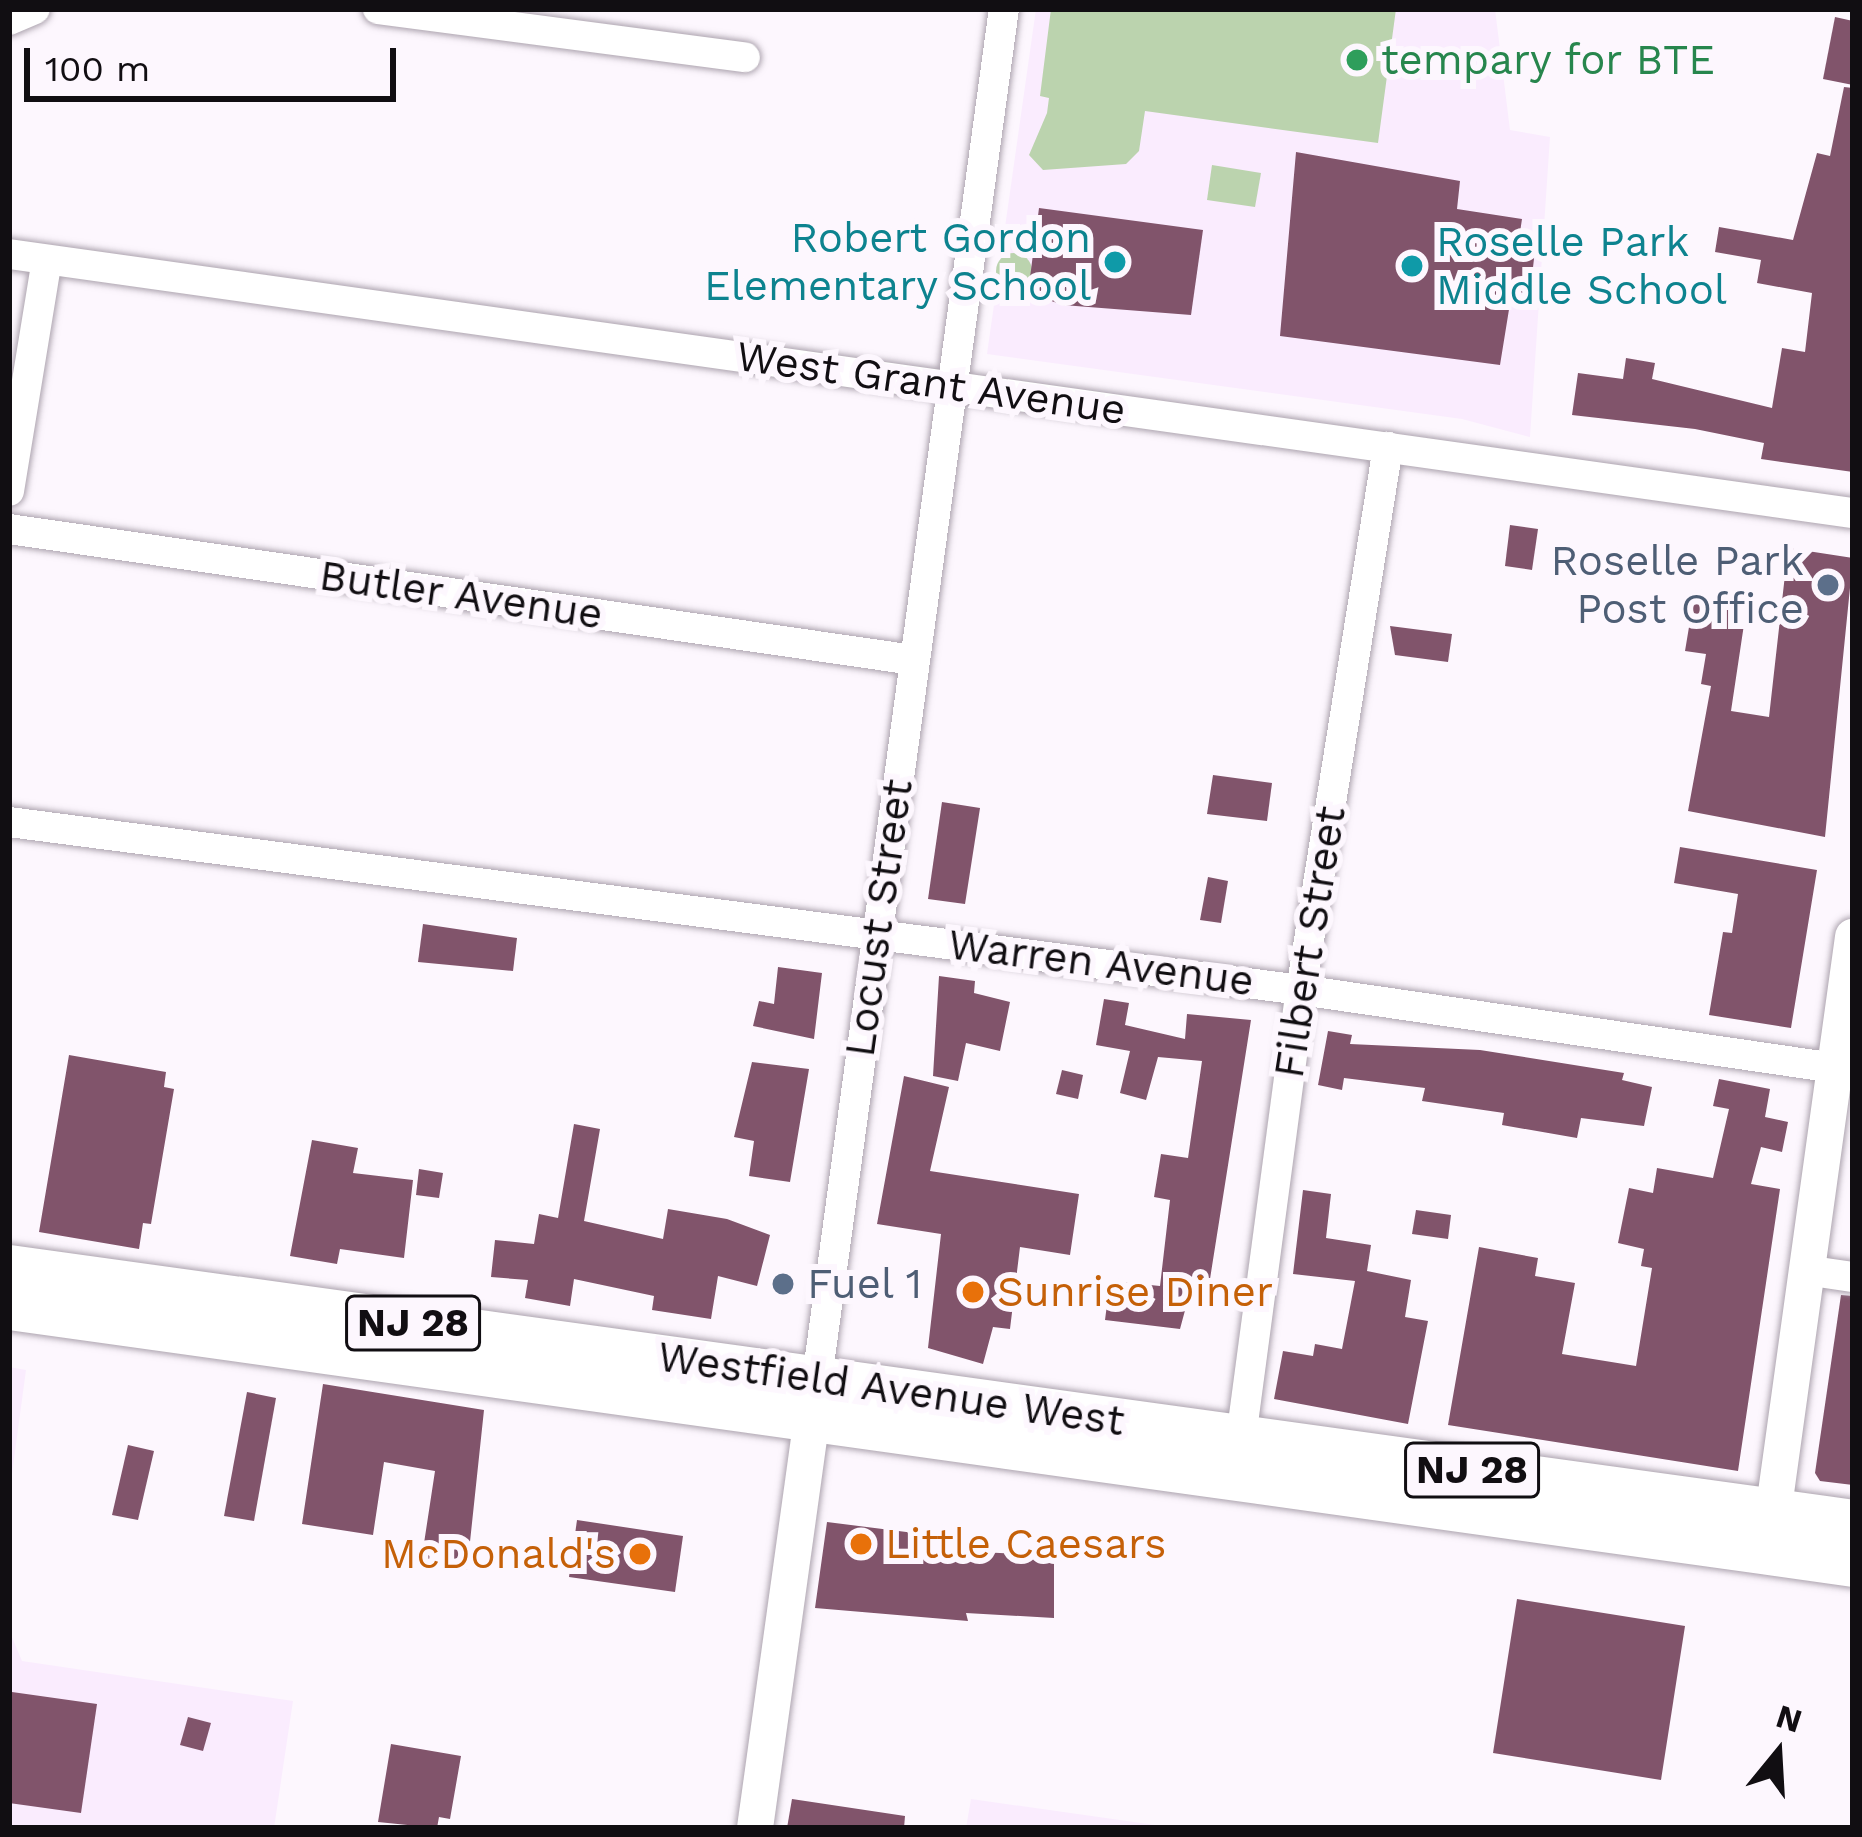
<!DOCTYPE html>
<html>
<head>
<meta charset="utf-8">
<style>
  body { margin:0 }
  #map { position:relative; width:1862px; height:1837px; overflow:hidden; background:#fdf7fe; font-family:"Work Sans",sans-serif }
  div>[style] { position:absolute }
  .built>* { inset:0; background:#faecfe }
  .green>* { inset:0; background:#bbd3ae }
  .round { border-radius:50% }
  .building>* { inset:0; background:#81546b }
  .roads { filter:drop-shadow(0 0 3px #ada4af) drop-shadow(0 0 3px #ada4af) }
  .minor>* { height:30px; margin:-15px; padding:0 15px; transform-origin:15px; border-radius:15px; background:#fff }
  .tertiary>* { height:36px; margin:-18px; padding:0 18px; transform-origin:18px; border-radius:18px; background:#fff }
  .primary>* { height:45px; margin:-22.5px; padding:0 22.5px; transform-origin:22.5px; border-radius:22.5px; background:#fff }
  .dots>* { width:33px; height:33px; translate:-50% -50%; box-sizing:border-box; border:6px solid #fdf7fe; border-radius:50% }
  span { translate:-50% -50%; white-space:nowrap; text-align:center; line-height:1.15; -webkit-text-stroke:12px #fdf7fe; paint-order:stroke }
  .shield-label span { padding:3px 9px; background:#fdf7fe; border:3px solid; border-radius:9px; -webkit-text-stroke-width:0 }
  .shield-label { font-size:39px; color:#110e12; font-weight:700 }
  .leisure-label { font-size:42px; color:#27864d }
  .left { translate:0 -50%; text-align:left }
  .culture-label { font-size:42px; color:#0d838f }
  .right { translate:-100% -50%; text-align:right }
  .street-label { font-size:42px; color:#110e12 }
  .service-label { font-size:42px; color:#4e5e75 }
  .food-label { font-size:42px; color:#c56008 }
  .frame { position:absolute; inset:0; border:12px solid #110e12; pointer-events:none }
  .north { position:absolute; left:1718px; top:1693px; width:120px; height:120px; -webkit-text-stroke:9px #fdf7fe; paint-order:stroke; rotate:18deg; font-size:33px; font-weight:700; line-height:48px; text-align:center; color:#110e12 }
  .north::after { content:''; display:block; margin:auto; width:42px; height:54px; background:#110e12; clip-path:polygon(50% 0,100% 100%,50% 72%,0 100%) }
  .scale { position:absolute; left:24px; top:48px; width:372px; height:54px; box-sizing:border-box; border:6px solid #110e12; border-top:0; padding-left:15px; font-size:36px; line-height:42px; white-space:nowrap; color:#110e12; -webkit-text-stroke:9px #fdf7fe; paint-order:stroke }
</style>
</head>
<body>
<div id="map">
  <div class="built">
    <div style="clip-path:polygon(1036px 9px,1495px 9px,1510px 130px,1550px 137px,1530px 437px,1462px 419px,987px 354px)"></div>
    <div style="clip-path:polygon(9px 1367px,26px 1370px,9px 1496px)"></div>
    <div style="clip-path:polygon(9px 1630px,22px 1661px,293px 1701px,274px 1828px,9px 1828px)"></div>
    <div style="clip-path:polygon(971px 1799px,1176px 1828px,966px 1828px)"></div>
  </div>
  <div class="green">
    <div style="clip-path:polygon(1051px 9px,1396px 9px,1378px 143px,1145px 111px,1139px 151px,1126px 164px,1043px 170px,1029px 155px,1047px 113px,1049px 98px,1040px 96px)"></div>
    <div style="clip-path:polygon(1212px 165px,1261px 173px,1255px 207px,1207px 200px)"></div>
    <div class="round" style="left:996px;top:253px;width:36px;height:36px"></div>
  </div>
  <div class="building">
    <div style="clip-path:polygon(1835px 17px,1853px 21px,1853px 85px,1823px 79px)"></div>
    <div style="clip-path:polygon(1844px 87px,1853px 88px,1853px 472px,1761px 459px,1764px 443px,1695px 429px,1572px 415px,1578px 373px,1623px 379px,1626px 358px,1655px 363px,1652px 379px,1772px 408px,1782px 348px,1805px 352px,1812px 293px,1757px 283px,1761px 260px,1715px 252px,1719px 227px,1793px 240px,1817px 153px,1830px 156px)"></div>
    <div style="clip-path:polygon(1296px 152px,1460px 181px,1457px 209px,1522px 219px,1519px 239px,1536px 241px,1530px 294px,1512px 291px,1500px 365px,1280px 336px)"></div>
    <div style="clip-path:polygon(1039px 208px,1203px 230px,1191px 315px,1063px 305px,1028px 293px)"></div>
    <div style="clip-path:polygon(1510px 525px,1538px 529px,1532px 570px,1505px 566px)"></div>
    <div style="clip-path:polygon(1788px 548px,1853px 558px,1825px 837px,1688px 811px,1711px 686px,1701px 684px,1706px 654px,1685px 651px,1693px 603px,1746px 611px,1731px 711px,1769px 717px)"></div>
    <div style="clip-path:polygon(1390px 626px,1452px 634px,1448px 662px,1395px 655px)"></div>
    <div style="clip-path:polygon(1213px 775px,1272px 783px,1267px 821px,1207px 814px)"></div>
    <div style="clip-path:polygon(942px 802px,980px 808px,965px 904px,928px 899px)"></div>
    <div style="clip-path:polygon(1680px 847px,1817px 870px,1791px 1028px,1709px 1015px,1723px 932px,1732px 933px,1738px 894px,1674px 883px)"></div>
    <div style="clip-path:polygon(1208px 877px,1228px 881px,1221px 923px,1200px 920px)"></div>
    <div style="clip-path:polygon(423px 924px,517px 938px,513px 971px,418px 962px)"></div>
    <div style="clip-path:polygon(778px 967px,822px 973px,814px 1039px,753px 1026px,759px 1001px,774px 1004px)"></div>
    <div style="clip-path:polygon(939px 976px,975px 981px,974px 993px,1010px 1002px,1000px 1051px,966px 1043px,958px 1081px,933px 1076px)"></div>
    <div style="clip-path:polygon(1104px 999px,1129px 1003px,1125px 1025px,1185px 1039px,1187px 1014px,1251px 1020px,1210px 1279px,1194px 1277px,1180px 1329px,1105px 1320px,1110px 1281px,1160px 1286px,1170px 1200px,1154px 1197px,1161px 1154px,1188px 1158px,1202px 1061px,1158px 1057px,1146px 1100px,1120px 1093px,1130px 1051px,1096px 1045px)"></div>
    <div style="clip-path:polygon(1328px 1031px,1352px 1035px,1350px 1044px,1480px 1050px,1624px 1073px,1622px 1080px,1652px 1087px,1644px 1126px,1581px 1118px,1577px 1138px,1502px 1125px,1504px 1113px,1422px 1101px,1425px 1088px,1344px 1078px,1342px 1090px,1318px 1085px)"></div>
    <div style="clip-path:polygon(69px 1055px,166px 1072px,164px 1087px,174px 1089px,151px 1224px,143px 1223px,139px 1249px,39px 1232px)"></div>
    <div style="clip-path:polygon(752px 1062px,809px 1069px,790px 1182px,749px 1176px,754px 1141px,734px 1137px)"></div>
    <div style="clip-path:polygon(1062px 1070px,1083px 1075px,1078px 1099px,1056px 1094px)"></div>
    <div style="clip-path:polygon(904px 1076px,949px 1087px,930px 1171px,1079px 1194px,1070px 1255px,1020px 1247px,1010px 1329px,993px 1327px,983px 1364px,928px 1348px,941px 1234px,877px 1224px)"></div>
    <div style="clip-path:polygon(1719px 1079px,1770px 1089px,1765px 1117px,1788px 1122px,1782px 1152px,1761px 1147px,1751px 1184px,1780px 1189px,1738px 1471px,1448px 1425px,1479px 1247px,1538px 1258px,1535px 1276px,1575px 1283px,1562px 1354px,1636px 1366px,1652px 1268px,1641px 1266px,1644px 1249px,1618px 1243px,1629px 1188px,1653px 1193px,1657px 1168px,1713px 1178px,1729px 1109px,1713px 1106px)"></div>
    <div style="clip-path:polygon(574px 1124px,600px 1129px,584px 1221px,663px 1239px,668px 1209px,727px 1219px,770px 1235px,757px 1286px,718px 1276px,711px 1319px,652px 1310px,654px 1296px,574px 1279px,570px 1306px,525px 1298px,528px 1280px,491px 1277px,495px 1240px,534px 1244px,539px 1214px,558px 1218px)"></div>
    <div style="clip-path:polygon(312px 1140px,358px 1148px,353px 1173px,413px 1180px,404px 1258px,340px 1249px,337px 1264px,290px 1256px)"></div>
    <div style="clip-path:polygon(419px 1169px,443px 1173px,439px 1198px,416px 1195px)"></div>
    <div style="clip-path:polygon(1303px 1190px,1331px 1194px,1326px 1238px,1371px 1245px,1367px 1271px,1411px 1280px,1405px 1317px,1428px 1321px,1408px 1424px,1274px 1399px,1283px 1351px,1313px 1356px,1315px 1344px,1342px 1349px,1355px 1281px,1293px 1274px)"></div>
    <div style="clip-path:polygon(1416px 1210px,1451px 1215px,1448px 1239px,1412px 1234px)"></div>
    <div style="clip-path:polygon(1841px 1295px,1853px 1296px,1853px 1485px,1820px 1481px,1815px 1473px)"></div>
    <div style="clip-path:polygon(323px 1384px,484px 1410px,467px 1570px,421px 1563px,435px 1471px,384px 1462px,373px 1535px,302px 1524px)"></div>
    <div style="clip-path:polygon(247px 1392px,276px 1398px,254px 1521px,224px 1516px)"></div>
    <div style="clip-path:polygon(128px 1445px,154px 1451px,138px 1520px,112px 1515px)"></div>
    <div style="clip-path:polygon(577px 1520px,683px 1536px,675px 1592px,569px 1577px)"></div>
    <div style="clip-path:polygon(827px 1522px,946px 1537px,945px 1550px,1054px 1556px,1054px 1618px,966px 1613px,968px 1621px,815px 1608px)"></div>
    <div style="clip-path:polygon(1517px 1599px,1685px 1626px,1661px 1780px,1493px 1753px)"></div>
    <div style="clip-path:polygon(12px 1692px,97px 1704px,81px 1813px,9px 1803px)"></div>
    <div style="clip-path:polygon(188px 1717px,211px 1723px,203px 1751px,180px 1745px)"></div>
    <div style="clip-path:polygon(391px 1744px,461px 1756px,450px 1819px,439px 1817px,437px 1828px,378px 1822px)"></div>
    <div style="clip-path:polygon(792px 1799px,905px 1816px,904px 1828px,787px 1828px)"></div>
  </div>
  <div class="roads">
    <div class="minor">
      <div style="left:378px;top:9px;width:370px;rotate:7.5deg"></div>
      <div style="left:9px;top:20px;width:28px;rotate:-23deg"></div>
      <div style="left:9px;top:254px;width:1862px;rotate:8deg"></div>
      <div style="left:9px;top:491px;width:234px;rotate:-80.7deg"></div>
      <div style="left:9px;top:529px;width:914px;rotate:8.24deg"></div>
      <div style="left:9px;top:822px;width:1303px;rotate:7.41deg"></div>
      <div style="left:1301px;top:990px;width:540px;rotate:8.31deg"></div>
      <div style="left:1805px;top:1270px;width:49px;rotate:8.3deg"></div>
      <div style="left:817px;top:1379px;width:1383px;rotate:-82.23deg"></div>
      <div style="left:1241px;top:1438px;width:452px;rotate:-82.4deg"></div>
      <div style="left:1301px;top:990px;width:550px;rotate:-80.9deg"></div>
    </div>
    <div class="tertiary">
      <div style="left:1770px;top:1536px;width:605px;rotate:-82.11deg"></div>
      <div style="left:755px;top:1828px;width:438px;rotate:-82.1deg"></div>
    </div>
    <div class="primary">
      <div style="left:9px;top:1267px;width:1862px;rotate:7.87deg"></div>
      <div style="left:9px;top:1307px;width:1862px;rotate:7.93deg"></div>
    </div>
  </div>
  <div class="dots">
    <div style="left:1357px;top:60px;background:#2e9e5b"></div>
    <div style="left:1115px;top:262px;background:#0f9aa8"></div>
    <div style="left:1412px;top:266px;background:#0f9aa8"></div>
    <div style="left:1828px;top:585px;background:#5c6f8a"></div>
    <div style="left:783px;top:1284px;background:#5c6f8a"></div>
    <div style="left:973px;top:1292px;background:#e8710a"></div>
    <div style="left:861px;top:1544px;background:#e8710a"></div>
    <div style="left:640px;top:1554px;background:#e8710a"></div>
  </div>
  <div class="shield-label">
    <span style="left:413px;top:1323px">NJ 28</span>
    <span style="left:1472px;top:1470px">NJ 28</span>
  </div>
  <div class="leisure-label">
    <span class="left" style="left:1381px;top:60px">tempary for BTE</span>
  </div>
  <div class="culture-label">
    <span class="right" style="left:1091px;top:262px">Robert Gordon<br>Elementary School</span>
    <span class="left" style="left:1436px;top:266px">Roselle Park<br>Middle School</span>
  </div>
  <div class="street-label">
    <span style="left:931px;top:383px;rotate:8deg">West Grant Avenue</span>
    <span style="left:461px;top:595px;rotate:8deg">Butler Avenue</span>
    <span style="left:879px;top:918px;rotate:-82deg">Locust Street</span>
    <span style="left:1310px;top:942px;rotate:-81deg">Filbert Street</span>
    <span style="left:1101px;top:963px;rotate:7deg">Warren Avenue</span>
    <span style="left:891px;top:1389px;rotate:8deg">Westfield Avenue West</span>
  </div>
  <div class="service-label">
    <span class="right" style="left:1804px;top:585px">Roselle Park<br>Post Office</span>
    <span class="left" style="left:807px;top:1284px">Fuel 1</span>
  </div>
  <div class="food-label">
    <span class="left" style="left:997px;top:1292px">Sunrise Diner</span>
    <span class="left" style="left:885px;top:1544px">Little Caesars</span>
    <span class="right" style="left:616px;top:1554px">McDonald's</span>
  </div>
  <div class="frame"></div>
  <div class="north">N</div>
  <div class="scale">100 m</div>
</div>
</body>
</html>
